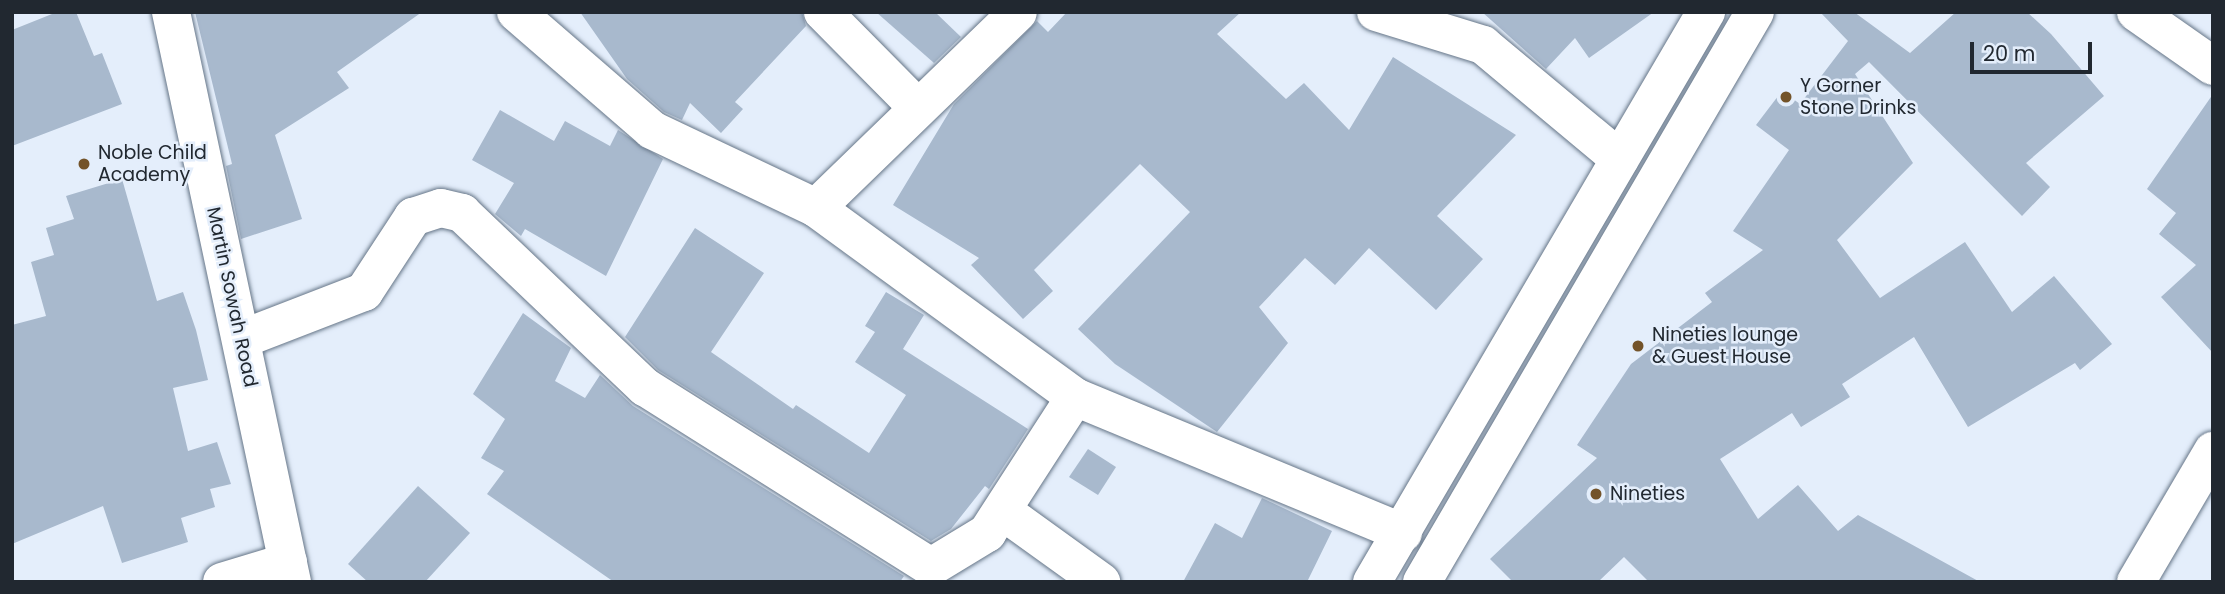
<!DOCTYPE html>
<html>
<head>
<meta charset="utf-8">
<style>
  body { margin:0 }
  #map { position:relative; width:2225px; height:594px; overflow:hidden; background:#e4eefb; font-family:Poppins,sans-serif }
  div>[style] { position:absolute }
  .building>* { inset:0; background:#a8b9cd }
  .roads { filter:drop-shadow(0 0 2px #657587) drop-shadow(0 0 2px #657587) }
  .minor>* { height:38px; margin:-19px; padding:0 19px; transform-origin:19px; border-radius:19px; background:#fff }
  .major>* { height:38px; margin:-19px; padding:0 19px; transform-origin:19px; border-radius:19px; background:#fff }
  .dots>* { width:19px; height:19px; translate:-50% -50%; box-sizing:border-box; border:4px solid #e4eefb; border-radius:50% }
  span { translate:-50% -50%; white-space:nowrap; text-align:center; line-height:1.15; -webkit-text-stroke:5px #e4eefb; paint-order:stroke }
  .poi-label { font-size:19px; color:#212830 }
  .left { translate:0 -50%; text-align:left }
  .street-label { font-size:19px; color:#212830 }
  .frame { position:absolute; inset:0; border:14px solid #212830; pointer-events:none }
  .scale { position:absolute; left:1970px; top:42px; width:122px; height:32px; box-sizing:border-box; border:4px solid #212830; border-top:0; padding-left:9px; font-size:21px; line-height:24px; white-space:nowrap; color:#212830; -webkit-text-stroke:5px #e4eefb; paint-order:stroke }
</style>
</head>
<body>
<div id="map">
  <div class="building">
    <div style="clip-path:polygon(57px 12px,76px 12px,94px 56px,102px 53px,122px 104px,12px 146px,12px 30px)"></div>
    <div style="clip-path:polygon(195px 12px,422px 12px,337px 72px,349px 88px,275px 135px,302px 219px,241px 239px,226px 166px,232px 164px)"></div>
    <div style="clip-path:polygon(580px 12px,802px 12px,806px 26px,735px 102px,743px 109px,721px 133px,690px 103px,682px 120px,664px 112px,627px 79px)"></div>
    <div style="clip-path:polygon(876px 12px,935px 12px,961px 37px,934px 63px)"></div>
    <div style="clip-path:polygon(1067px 12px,1241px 12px,1217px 34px,1286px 99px,1304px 83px,1349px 130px,1393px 57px,1516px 135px,1437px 216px,1483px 259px,1436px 310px,1369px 248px,1335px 285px,1305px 258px,1259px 307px,1288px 343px,1217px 432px,1115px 364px,1078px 329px,1190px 212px,1140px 164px,1034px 270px,1053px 291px,1023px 319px,971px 265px,979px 258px,893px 205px,954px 104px,1037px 21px,1048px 32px)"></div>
    <div style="clip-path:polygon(1482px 12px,1654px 12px,1589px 58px,1575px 38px,1546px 69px)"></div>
    <div style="clip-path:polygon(1820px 12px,1854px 12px,1910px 53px,1956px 12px,2027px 12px,2051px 34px,2104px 96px,2026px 163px,2050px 187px,2022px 216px,1869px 62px,1855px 74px,1913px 163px,1837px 240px,1880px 298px,1965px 242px,2012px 312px,2054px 276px,2112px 344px,2080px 370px,2075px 363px,1968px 427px,1914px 337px,1842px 384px,1850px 397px,1801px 427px,1792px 413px,1720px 459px,1758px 519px,1798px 485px,1838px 531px,1858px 515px,1980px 582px,1649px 582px,1624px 557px,1598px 582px,1513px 582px,1490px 559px,1597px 458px,1577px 445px,1631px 364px,1712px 302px,1705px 293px,1763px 250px,1733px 231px,1789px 150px,1756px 125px,1782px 91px,1800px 104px,1848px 41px)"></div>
    <div style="clip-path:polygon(2213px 94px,2213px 353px,2161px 297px,2196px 265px,2159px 234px,2176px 213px,2147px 189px)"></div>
    <div style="clip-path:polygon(500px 110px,554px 141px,565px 121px,610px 146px,618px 130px,663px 159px,606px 276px,525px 229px,521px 236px,495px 214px,514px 183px,472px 160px)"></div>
    <div style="clip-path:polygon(122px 179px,157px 301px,183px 292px,196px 330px,208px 380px,173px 388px,188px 451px,217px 442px,231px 484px,210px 489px,215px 507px,181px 518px,188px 542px,122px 563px,103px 506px,12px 544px,12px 325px,46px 316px,31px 262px,54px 255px,46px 228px,74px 219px,66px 196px)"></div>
    <div style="clip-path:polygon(695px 228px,764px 273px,711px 352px,793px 409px,796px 405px,869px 453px,906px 395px,855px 362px,875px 332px,865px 326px,886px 292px,924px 315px,903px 349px,1028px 429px,989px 489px,985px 486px,951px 529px,931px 541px,658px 370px,625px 337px)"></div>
    <div style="clip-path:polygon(523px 313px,571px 348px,555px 381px,585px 398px,600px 375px,633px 406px,904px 576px,900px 582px,614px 582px,487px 494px,504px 471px,481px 458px,505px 419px,473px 394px)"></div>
    <div style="clip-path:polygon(1088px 449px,1116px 467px,1098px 495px,1069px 477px)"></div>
    <div style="clip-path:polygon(418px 486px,470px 533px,425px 582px,368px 582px,348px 564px)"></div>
    <div style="clip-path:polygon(1262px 498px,1332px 531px,1307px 582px,1183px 582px,1215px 523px,1242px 538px)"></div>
  </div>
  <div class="roads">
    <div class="minor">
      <div style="left:171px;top:12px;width:583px;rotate:78.02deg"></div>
      <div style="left:516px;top:12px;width:180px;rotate:40.9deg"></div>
      <div style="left:652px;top:130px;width:182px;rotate:25.4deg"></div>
      <div style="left:816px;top:208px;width:321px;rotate:36.1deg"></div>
      <div style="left:1075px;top:397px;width:355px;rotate:22.5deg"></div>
      <div style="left:823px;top:12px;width:134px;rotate:45.3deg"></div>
      <div style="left:1376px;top:12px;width:112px;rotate:17.1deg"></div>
      <div style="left:1483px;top:45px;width:178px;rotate:39.8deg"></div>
      <div style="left:2136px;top:12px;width:94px;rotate:35deg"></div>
      <div style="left:816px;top:208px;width:281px;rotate:-44.1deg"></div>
      <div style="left:242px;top:339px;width:131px;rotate:-21.1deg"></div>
      <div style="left:364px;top:292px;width:90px;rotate:-56.8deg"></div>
      <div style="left:413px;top:217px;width:29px;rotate:-18deg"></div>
      <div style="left:441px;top:208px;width:22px;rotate:13deg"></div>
      <div style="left:462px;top:213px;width:253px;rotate:43.6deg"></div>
      <div style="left:645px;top:387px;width:338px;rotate:32.2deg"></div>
      <div style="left:931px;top:567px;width:66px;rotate:-31.3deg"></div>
      <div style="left:987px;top:533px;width:162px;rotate:-57.1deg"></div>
      <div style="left:1004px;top:512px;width:120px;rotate:35.8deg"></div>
      <div style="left:222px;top:582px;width:69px;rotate:-16.9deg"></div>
      <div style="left:2136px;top:582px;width:152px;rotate:-59.6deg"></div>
    </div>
    <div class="major">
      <div style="left:1372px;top:582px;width:661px;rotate:-59.63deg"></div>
      <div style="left:1422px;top:582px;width:660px;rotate:-59.71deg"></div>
    </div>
  </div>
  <div class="dots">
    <div style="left:1786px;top:97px;background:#735329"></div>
    <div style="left:84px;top:164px;background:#735329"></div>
    <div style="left:1638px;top:346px;background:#735329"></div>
    <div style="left:1596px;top:494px;background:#735329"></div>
  </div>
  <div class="poi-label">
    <span class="left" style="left:1800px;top:97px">Y Gorner<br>Stone Drinks</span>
    <span class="left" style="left:98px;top:164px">Noble Child<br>Academy</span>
    <span class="left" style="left:1652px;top:346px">Nineties lounge<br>&amp; Guest House</span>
    <span class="left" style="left:1610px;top:494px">Nineties</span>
  </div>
  <div class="street-label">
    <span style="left:232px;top:297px;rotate:78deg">Martin Sowah Road</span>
  </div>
  <div class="frame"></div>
  <div class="scale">20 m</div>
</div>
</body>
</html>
